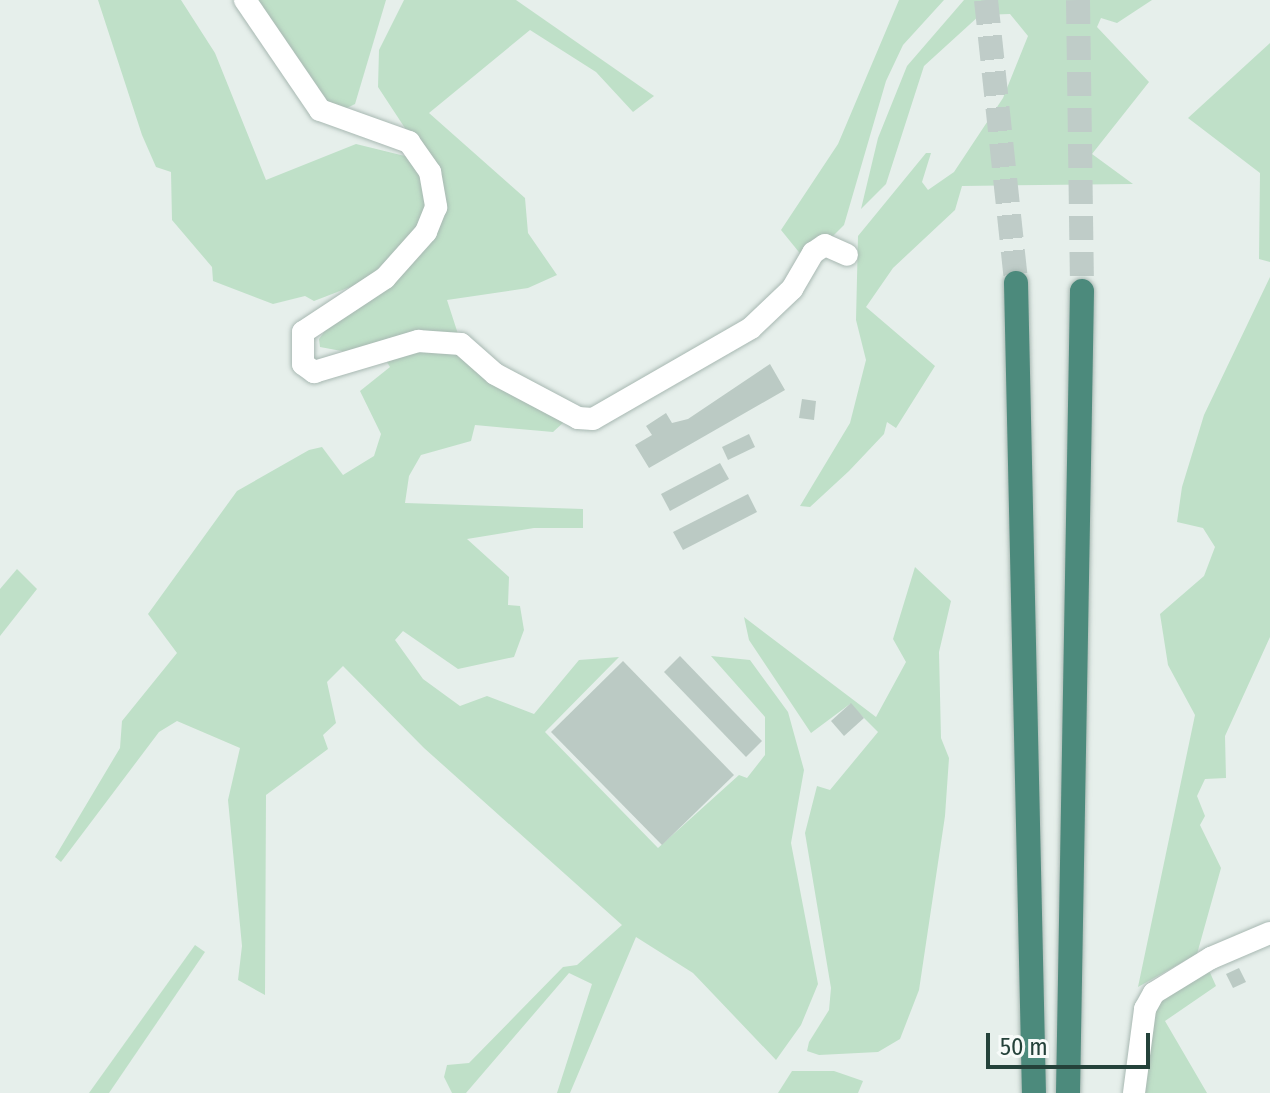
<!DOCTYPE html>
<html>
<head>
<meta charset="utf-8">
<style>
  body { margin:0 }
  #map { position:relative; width:1270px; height:1093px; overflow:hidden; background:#e6efeb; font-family:"Fira Sans Condensed",sans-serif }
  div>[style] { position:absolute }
  .green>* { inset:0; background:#bfe0c8 }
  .building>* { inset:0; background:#bbcac4 }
  .trunk-tunnel>* { height:24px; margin-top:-12px; transform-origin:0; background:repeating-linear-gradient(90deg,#bfccc8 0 24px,transparent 0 36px) }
  .roads { filter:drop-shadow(0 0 2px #a8b8b2) drop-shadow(0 0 2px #a8b8b2) }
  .minor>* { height:22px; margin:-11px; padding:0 11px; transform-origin:11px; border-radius:11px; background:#fff }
  .trunk>* { height:24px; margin:-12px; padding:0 12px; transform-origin:12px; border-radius:12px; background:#4c8a7c }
  span { translate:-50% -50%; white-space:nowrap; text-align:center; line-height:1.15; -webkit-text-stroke:8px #f7fbf9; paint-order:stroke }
  .scale { position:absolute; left:986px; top:1033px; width:164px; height:36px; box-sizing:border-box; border:4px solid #24423a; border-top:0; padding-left:10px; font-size:24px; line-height:28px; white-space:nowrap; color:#24423a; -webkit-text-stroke:6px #f7fbf9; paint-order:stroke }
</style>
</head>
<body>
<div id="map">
  <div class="green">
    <div style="clip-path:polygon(98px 0,181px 0,215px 53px,266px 180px,356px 144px,413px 158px,433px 199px,400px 257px,358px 284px,314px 301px,305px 296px,273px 304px,213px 281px,212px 267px,172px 220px,171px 172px,156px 167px,142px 135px)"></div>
    <div style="clip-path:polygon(253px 0,386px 0,355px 104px,333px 115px)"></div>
    <div style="clip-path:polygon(404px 0,516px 0,654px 96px,633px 112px,596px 72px,530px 30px,429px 113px,525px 198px,528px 233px,557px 275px,528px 288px,447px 300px,458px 334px,565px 421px,553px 432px,475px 425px,471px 441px,421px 455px,409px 476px,405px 503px,583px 509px,583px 528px,534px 528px,467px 539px,509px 577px,508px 605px,520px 606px,524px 630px,514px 657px,458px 669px,403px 631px,395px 640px,423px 679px,460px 706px,487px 696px,534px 714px,579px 660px,619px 657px,545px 732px,658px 848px,739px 775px,747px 778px,765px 755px,765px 717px,711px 656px,750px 660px,788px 712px,804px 770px,791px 843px,818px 984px,801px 1025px,776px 1060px,693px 973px,636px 937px,570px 1093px,557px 1093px,592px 984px,569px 973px,466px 1093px,452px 1093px,444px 1077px,447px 1065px,469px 1063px,563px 967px,577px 965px,622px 925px,424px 748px,343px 666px,327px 682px,336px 723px,323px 735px,328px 749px,266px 795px,265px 995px,238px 980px,242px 946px,228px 800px,240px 748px,177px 721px,159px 732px,61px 862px,55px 857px,120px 748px,122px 721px,177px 653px,148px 614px,237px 491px,309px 450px,322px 447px,343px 475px,374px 456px,381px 434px,360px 391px,390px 367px,385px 359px,320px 347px,319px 339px,336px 316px,434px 231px,418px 148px,378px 87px,379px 50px)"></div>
    <div style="clip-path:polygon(899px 0,944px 0,903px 45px,886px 81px,844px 225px,807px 262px,781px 230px,838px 144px)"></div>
    <div style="clip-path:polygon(964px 0,1152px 0,1117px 23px,1101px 18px,1097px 27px,1149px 82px,1092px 154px,1133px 184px,962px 186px,955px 210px,893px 268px,866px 307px,935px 366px,896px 428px,887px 422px,884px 434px,849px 471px,810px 507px,800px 506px,850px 423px,866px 360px,856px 320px,858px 236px,926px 153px,931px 153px,922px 182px,928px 190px,954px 172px,1003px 98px,1028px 36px,1010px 14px,980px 15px,924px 66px,886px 184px,861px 209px,878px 138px,907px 66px)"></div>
    <div style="clip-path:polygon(1270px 43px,1270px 262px,1259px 259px,1260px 173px,1188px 118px)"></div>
    <div style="clip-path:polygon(1270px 277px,1270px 637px,1225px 736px,1226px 778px,1205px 779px,1197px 796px,1205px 816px,1200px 825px,1221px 868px,1197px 954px,1138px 987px,1195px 715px,1168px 665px,1160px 614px,1204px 576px,1215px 547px,1203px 528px,1177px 522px,1182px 487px,1204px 415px)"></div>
    <div style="clip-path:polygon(915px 567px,951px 601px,939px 652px,941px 738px,949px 758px,945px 816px,919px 990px,900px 1039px,878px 1052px,819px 1055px,807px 1051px,809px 1042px,829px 1010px,831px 988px,805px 833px,817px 786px,830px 790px,878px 732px,850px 704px,811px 733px,749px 640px,744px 617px,876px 717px,906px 662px,893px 639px)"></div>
    <div style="clip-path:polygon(17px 569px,37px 589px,0 636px,0 589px)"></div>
    <div style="clip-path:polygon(195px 945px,205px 952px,109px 1093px,89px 1093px)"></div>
    <div style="clip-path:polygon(1207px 966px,1216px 986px,1165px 1021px,1207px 1093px,1143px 1093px,1154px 1005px)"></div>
    <div style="clip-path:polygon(792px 1071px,834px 1071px,863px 1081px,858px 1093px,778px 1093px)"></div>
  </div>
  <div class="building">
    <div style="clip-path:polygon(770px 364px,785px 390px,649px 468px,635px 445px,652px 435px,646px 426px,666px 413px,672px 423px,688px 419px)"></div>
    <div style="clip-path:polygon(802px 399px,816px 401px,814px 420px,799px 418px)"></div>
    <div style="clip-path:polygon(749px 434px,755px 447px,728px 460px,722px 447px)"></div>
    <div style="clip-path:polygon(720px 463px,729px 479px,670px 511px,661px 494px)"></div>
    <div style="clip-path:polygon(748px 494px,757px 512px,683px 550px,673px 532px)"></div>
    <div style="clip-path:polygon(680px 656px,762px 741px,746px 757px,664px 672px)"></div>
    <div style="clip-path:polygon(623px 661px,734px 775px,662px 845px,551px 732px)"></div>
    <div style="clip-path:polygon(851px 703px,864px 718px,844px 736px,831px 721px)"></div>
    <div style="clip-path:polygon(1239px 968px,1246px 982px,1233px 988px,1226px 974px)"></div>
  </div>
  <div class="trunk-tunnel">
    <div style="left:986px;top:0;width:285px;rotate:83.9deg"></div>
    <div style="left:1078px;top:0;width:291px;rotate:89.2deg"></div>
  </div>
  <div class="roads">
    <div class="minor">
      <div style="left:245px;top:0;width:133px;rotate:55.7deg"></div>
      <div style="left:320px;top:110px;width:95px;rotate:19.8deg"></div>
      <div style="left:409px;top:142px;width:37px;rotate:55deg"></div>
      <div style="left:430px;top:172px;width:36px;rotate:80deg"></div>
      <div style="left:436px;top:207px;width:27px;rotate:112deg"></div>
      <div style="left:426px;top:232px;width:62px;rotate:131.7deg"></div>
      <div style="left:385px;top:278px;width:98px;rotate:146.6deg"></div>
      <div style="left:303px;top:332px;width:32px;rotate:90deg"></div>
      <div style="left:303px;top:364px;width:14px;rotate:36deg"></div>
      <div style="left:314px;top:372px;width:109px;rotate:-16.6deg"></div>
      <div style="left:418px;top:341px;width:43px;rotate:4deg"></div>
      <div style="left:461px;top:344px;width:45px;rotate:41.4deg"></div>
      <div style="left:495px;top:374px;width:94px;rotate:27.9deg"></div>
      <div style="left:578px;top:418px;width:15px;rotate:4deg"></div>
      <div style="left:593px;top:419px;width:182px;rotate:-29.9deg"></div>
      <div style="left:751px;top:328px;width:57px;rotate:-43.6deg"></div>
      <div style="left:792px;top:289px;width:42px;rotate:-59.7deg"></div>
      <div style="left:813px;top:253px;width:14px;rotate:-34deg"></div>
      <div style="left:825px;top:245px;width:24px;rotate:24deg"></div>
      <div style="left:1134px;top:1093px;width:85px;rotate:-82.5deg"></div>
      <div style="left:1145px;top:1009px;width:18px;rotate:-61deg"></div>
      <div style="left:1154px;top:993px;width:67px;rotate:-31.6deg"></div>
      <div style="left:1211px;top:958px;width:64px;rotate:-23deg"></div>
    </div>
    <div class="trunk">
      <div style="left:1016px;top:283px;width:810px;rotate:88.73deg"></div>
      <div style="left:1068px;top:1093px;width:802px;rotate:-89deg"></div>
    </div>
  </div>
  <div class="scale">50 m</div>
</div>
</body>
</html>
